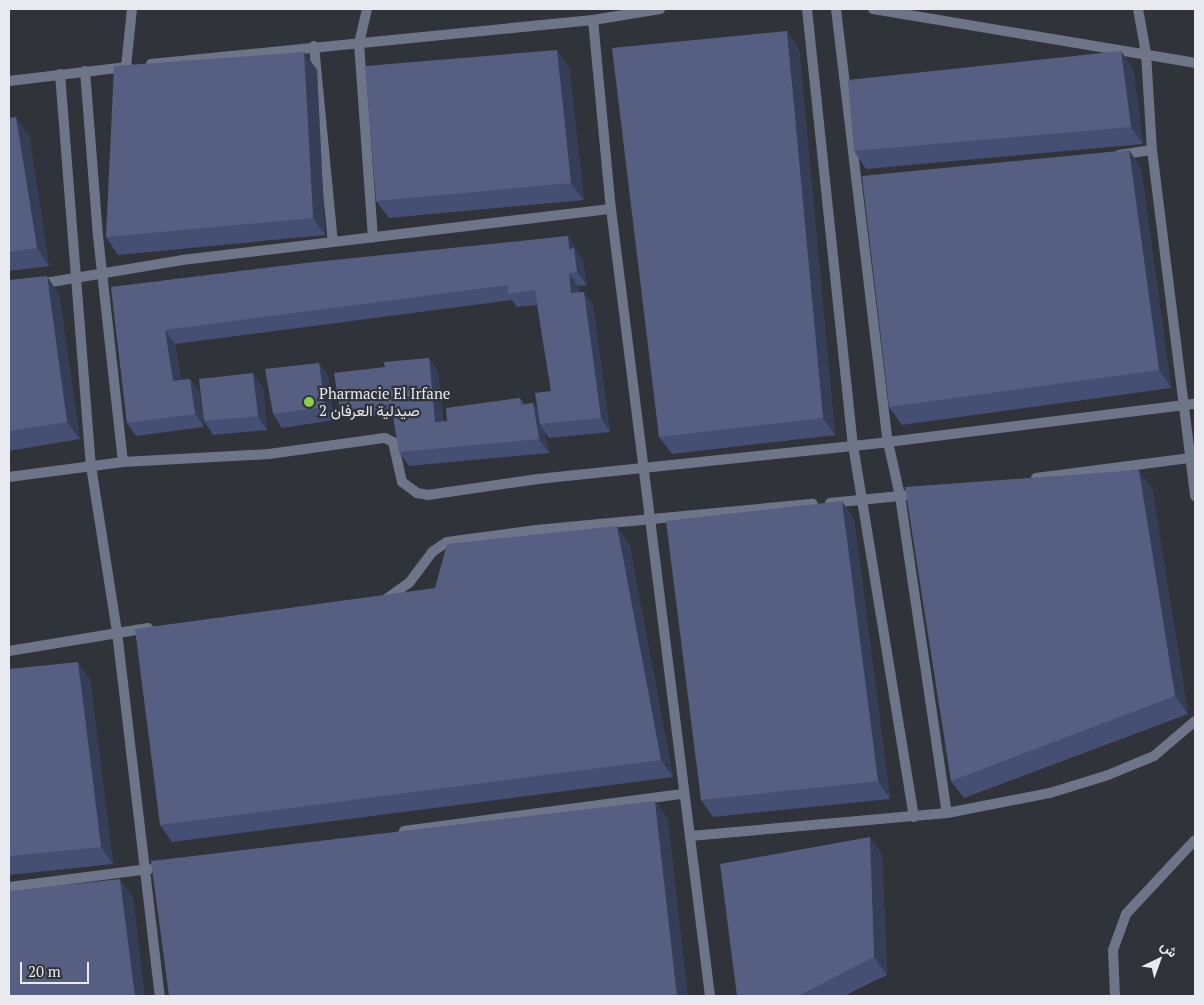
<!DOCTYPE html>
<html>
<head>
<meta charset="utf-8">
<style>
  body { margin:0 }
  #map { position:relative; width:1204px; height:1005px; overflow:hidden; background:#30333a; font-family:"PT Serif",Vazirmatn,serif }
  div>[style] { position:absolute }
  .street>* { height:10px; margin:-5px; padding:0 5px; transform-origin:5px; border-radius:5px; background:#6f7588 }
  .wall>* { inset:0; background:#444f73 }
  .shaded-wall>* { inset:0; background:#353d57 }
  .building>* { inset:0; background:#565f81 }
  .dots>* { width:14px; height:14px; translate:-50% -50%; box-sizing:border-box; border:2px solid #30333a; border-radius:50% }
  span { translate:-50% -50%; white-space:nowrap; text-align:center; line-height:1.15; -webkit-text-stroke:4.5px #30333a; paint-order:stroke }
  .poi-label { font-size:15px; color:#e8eaef }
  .left { translate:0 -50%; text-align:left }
  .frame { position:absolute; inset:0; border:10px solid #e8eaef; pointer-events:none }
  .north { position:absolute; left:1134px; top:935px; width:50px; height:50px; -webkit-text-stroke:4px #30333a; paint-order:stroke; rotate:42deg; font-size:14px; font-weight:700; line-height:20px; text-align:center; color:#e8eaef }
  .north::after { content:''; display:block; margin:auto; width:18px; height:22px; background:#e8eaef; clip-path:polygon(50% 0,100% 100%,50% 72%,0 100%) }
  .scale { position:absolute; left:20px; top:962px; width:69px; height:22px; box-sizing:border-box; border:2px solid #e8eaef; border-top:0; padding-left:6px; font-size:15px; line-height:18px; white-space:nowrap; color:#e8eaef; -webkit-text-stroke:4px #30333a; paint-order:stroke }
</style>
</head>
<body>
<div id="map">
  <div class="street">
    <div style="left:367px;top:9px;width:35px;rotate:103deg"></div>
    <div style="left:359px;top:43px;width:195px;rotate:85.9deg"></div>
    <div style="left:807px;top:9px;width:438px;rotate:84deg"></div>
    <div style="left:853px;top:445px;width:377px;rotate:80.7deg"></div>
    <div style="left:836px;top:9px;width:436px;rotate:83.2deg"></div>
    <div style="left:888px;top:442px;width:55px;rotate:77.5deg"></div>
    <div style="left:900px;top:496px;width:320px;rotate:81.6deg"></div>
    <div style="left:873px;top:9px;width:326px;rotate:9.5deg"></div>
    <div style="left:1138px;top:9px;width:45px;rotate:79.7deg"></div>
    <div style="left:1146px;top:53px;width:97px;rotate:86.5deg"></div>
    <div style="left:1152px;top:150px;width:349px;rotate:82.9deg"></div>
    <div style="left:593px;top:20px;width:190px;rotate:84.6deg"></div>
    <div style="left:611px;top:209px;width:793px;rotate:82.83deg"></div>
    <div style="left:314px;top:46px;width:197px;rotate:84.5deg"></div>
    <div style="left:151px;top:64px;width:444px;rotate:-5.7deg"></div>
    <div style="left:593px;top:20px;width:68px;rotate:-9.3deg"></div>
    <div style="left:126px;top:67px;width:58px;rotate:-84.1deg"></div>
    <div style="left:85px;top:71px;width:166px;rotate:85.5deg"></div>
    <div style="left:98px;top:236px;width:227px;rotate:83.7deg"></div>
    <div style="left:60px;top:74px;width:393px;rotate:85.5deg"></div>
    <div style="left:91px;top:466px;width:168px;rotate:81.1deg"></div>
    <div style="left:117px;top:632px;width:367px;rotate:83.3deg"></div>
    <div style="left:9px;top:81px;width:119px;rotate:-6.8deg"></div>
    <div style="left:1119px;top:155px;width:33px;rotate:-9deg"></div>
    <div style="left:39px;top:284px;width:145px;rotate:-9.5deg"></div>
    <div style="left:182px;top:260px;width:432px;rotate:-6.8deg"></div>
    <div style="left:9px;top:477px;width:115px;rotate:-7.5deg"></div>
    <div style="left:123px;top:462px;width:146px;rotate:-3.1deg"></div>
    <div style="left:269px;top:454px;width:117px;rotate:-7.9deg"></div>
    <div style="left:385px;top:438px;width:9px;rotate:27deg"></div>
    <div style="left:393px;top:442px;width:41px;rotate:77.3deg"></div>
    <div style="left:402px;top:482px;width:19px;rotate:36deg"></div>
    <div style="left:417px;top:493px;width:11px;rotate:10deg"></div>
    <div style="left:428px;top:495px;width:111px;rotate:-8.3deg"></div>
    <div style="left:538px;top:479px;width:352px;rotate:-6deg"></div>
    <div style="left:888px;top:442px;width:309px;rotate:-7.1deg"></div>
    <div style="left:1036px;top:478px;width:156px;rotate:-7.4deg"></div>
    <div style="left:830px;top:503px;width:90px;rotate:-5.7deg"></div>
    <div style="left:386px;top:599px;width:28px;rotate:-35deg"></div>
    <div style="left:409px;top:583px;width:39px;rotate:-53deg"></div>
    <div style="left:432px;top:552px;width:18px;rotate:-34deg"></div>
    <div style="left:447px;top:542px;width:90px;rotate:-7.7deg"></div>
    <div style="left:536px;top:530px;width:278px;rotate:-5.4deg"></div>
    <div style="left:9px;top:651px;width:141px;rotate:-9.4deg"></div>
    <div style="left:404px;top:831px;width:281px;rotate:-7.6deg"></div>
    <div style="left:690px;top:836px;width:258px;rotate:-5.1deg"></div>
    <div style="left:947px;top:813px;width:105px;rotate:-11deg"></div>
    <div style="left:1050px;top:793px;width:61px;rotate:-17.2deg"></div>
    <div style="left:1108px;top:775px;width:50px;rotate:-22.4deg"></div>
    <div style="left:1154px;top:756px;width:54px;rotate:-40.5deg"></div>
    <div style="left:9px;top:887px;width:141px;rotate:-7.3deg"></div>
    <div style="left:1115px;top:996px;width:46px;rotate:-92.5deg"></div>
    <div style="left:1113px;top:950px;width:38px;rotate:-70deg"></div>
    <div style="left:1126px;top:914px;width:101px;rotate:-47deg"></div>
  </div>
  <div class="wall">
    <div style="clip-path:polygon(799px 49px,835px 435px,672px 454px,659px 437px)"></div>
    <div style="clip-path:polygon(304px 52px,317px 70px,325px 235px,118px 255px,106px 237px)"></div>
    <div style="clip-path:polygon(569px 67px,584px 200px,389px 218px,376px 201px)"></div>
    <div style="clip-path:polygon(1133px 68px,1143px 144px,866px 169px,854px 151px)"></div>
    <div style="clip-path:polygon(9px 118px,29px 135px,49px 266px,9px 271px)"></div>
    <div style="clip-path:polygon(1129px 150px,1141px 168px,1171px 388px,902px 425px,889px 407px)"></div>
    <div style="clip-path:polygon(568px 236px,577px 250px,578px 253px,583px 262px,587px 285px,578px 286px,579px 292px,593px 305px,610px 432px,549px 438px,545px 432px,549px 453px,409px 466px,399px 452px,393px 413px,347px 419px,340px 410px,385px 367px,429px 358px,438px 372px,443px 421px,447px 421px,520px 398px,524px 404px,533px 403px,537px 409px,551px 391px,537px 305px,517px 307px,512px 300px,175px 344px,181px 380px,190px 379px,199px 392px,204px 427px,136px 436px,127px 423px,111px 287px)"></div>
    <div style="clip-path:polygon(9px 280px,59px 294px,80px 439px,9px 451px)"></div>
    <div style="clip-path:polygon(319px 363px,328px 376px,334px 420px,282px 428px,273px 414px)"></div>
    <div style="clip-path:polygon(263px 387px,267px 430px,213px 435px,204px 421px)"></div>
    <div style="clip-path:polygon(1152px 488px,1188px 714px,964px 798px,951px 781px)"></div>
    <div style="clip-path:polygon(854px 519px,890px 799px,713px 817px,701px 800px)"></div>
    <div style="clip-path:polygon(629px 543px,673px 777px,172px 842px,160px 825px)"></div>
    <div style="clip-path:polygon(9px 669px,90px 679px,113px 864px,9px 875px)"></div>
    <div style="clip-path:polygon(882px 854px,887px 975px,844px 996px,737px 996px)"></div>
  </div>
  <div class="shaded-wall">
    <div style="clip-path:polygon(787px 31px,799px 49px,835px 435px,823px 418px)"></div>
    <div style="clip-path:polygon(557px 50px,569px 67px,584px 200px,571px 183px)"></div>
    <div style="clip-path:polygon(1121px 51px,1133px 68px,1143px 144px,1131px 127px)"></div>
    <div style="clip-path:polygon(304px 52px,317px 70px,325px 235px,313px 218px)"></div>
    <div style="clip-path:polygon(16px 117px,29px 135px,49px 266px,37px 248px)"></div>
    <div style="clip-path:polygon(1129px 150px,1141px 168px,1171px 388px,1159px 370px)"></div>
    <div style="clip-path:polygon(568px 236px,577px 250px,578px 253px,583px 262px,587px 285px,577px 272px,569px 249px)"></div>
    <div style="clip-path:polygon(569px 273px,578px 286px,580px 307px,571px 293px)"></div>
    <div style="clip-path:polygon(47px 276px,59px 294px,80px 439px,67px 422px)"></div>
    <div style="clip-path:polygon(584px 292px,593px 305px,610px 432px,601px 418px)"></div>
    <div style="clip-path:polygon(165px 330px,175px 344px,183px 395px,173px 381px)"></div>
    <div style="clip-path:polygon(429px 358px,438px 372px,444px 436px,435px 422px)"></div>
    <div style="clip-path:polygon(319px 363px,328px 376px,334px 420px,325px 407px)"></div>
    <div style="clip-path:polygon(253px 373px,263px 387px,267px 430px,258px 416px)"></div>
    <div style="clip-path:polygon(190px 379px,199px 392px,204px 427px,195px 414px)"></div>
    <div style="clip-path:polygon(533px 403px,543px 416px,540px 424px,545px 432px,549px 453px,539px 439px)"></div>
    <div style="clip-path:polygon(1139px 470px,1152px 488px,1188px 714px,1175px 696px)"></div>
    <div style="clip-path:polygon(842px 501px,854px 519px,890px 799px,878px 781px)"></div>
    <div style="clip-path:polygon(617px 526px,629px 543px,673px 777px,661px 760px)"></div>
    <div style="clip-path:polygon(78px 662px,90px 679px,113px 864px,101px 847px)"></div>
    <div style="clip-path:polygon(655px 801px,668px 819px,688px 996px,677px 996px)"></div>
    <div style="clip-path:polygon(870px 837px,882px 854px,887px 975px,874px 957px)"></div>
    <div style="clip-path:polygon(120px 879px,133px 897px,145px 996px,135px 996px)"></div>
  </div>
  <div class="building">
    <div style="clip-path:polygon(787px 31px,823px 418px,659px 437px,612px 48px)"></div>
    <div style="clip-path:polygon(557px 50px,571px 183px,376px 201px,365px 66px)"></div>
    <div style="clip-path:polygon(1121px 51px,1131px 127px,854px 151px,848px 80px)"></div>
    <div style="clip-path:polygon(304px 52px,313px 218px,106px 237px,114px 66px)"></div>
    <div style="clip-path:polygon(16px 117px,37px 248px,9px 252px,9px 118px)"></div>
    <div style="clip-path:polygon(1129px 150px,1159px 370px,889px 407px,862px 176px)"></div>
    <div style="clip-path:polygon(568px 236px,569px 249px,574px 248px,577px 272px,569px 273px,571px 293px,584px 292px,601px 418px,540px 424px,535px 393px,551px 391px,535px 290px,508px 294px,508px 285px,165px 330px,173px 381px,190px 379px,195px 414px,127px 423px,111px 287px,305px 263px)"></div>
    <div style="clip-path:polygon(47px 276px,67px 422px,9px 431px,9px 280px)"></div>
    <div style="clip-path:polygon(429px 358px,435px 422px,447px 421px,446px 408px,520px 398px,521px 405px,533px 403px,539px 439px,399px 452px,384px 362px)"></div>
    <div style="clip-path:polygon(319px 363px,325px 407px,273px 414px,265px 369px)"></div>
    <div style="clip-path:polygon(385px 367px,391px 404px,340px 410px,334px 373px)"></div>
    <div style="clip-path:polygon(253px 373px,258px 416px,204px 421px,199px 379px)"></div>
    <div style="clip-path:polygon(1139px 470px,1175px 696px,951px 781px,905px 487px)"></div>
    <div style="clip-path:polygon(842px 501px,878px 781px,701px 800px,666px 521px)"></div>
    <div style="clip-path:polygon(617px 526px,661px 760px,160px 825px,135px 629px,435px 588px,447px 544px)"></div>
    <div style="clip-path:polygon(78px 662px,101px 847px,9px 856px,9px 669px)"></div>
    <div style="clip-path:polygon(655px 801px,677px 996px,169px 996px,151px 861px)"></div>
    <div style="clip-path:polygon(870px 837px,874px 957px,798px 996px,737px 996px,720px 864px)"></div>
    <div style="clip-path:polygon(120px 879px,135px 996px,9px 996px,9px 891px)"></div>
  </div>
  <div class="dots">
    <div style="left:309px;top:402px;background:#89cf49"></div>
  </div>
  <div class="poi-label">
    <span class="left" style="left:319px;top:402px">Pharmacie El Irfane<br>صيدلية العرفان 2</span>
  </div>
  <div class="frame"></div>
  <div class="north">ش</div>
  <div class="scale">20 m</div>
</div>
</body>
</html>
